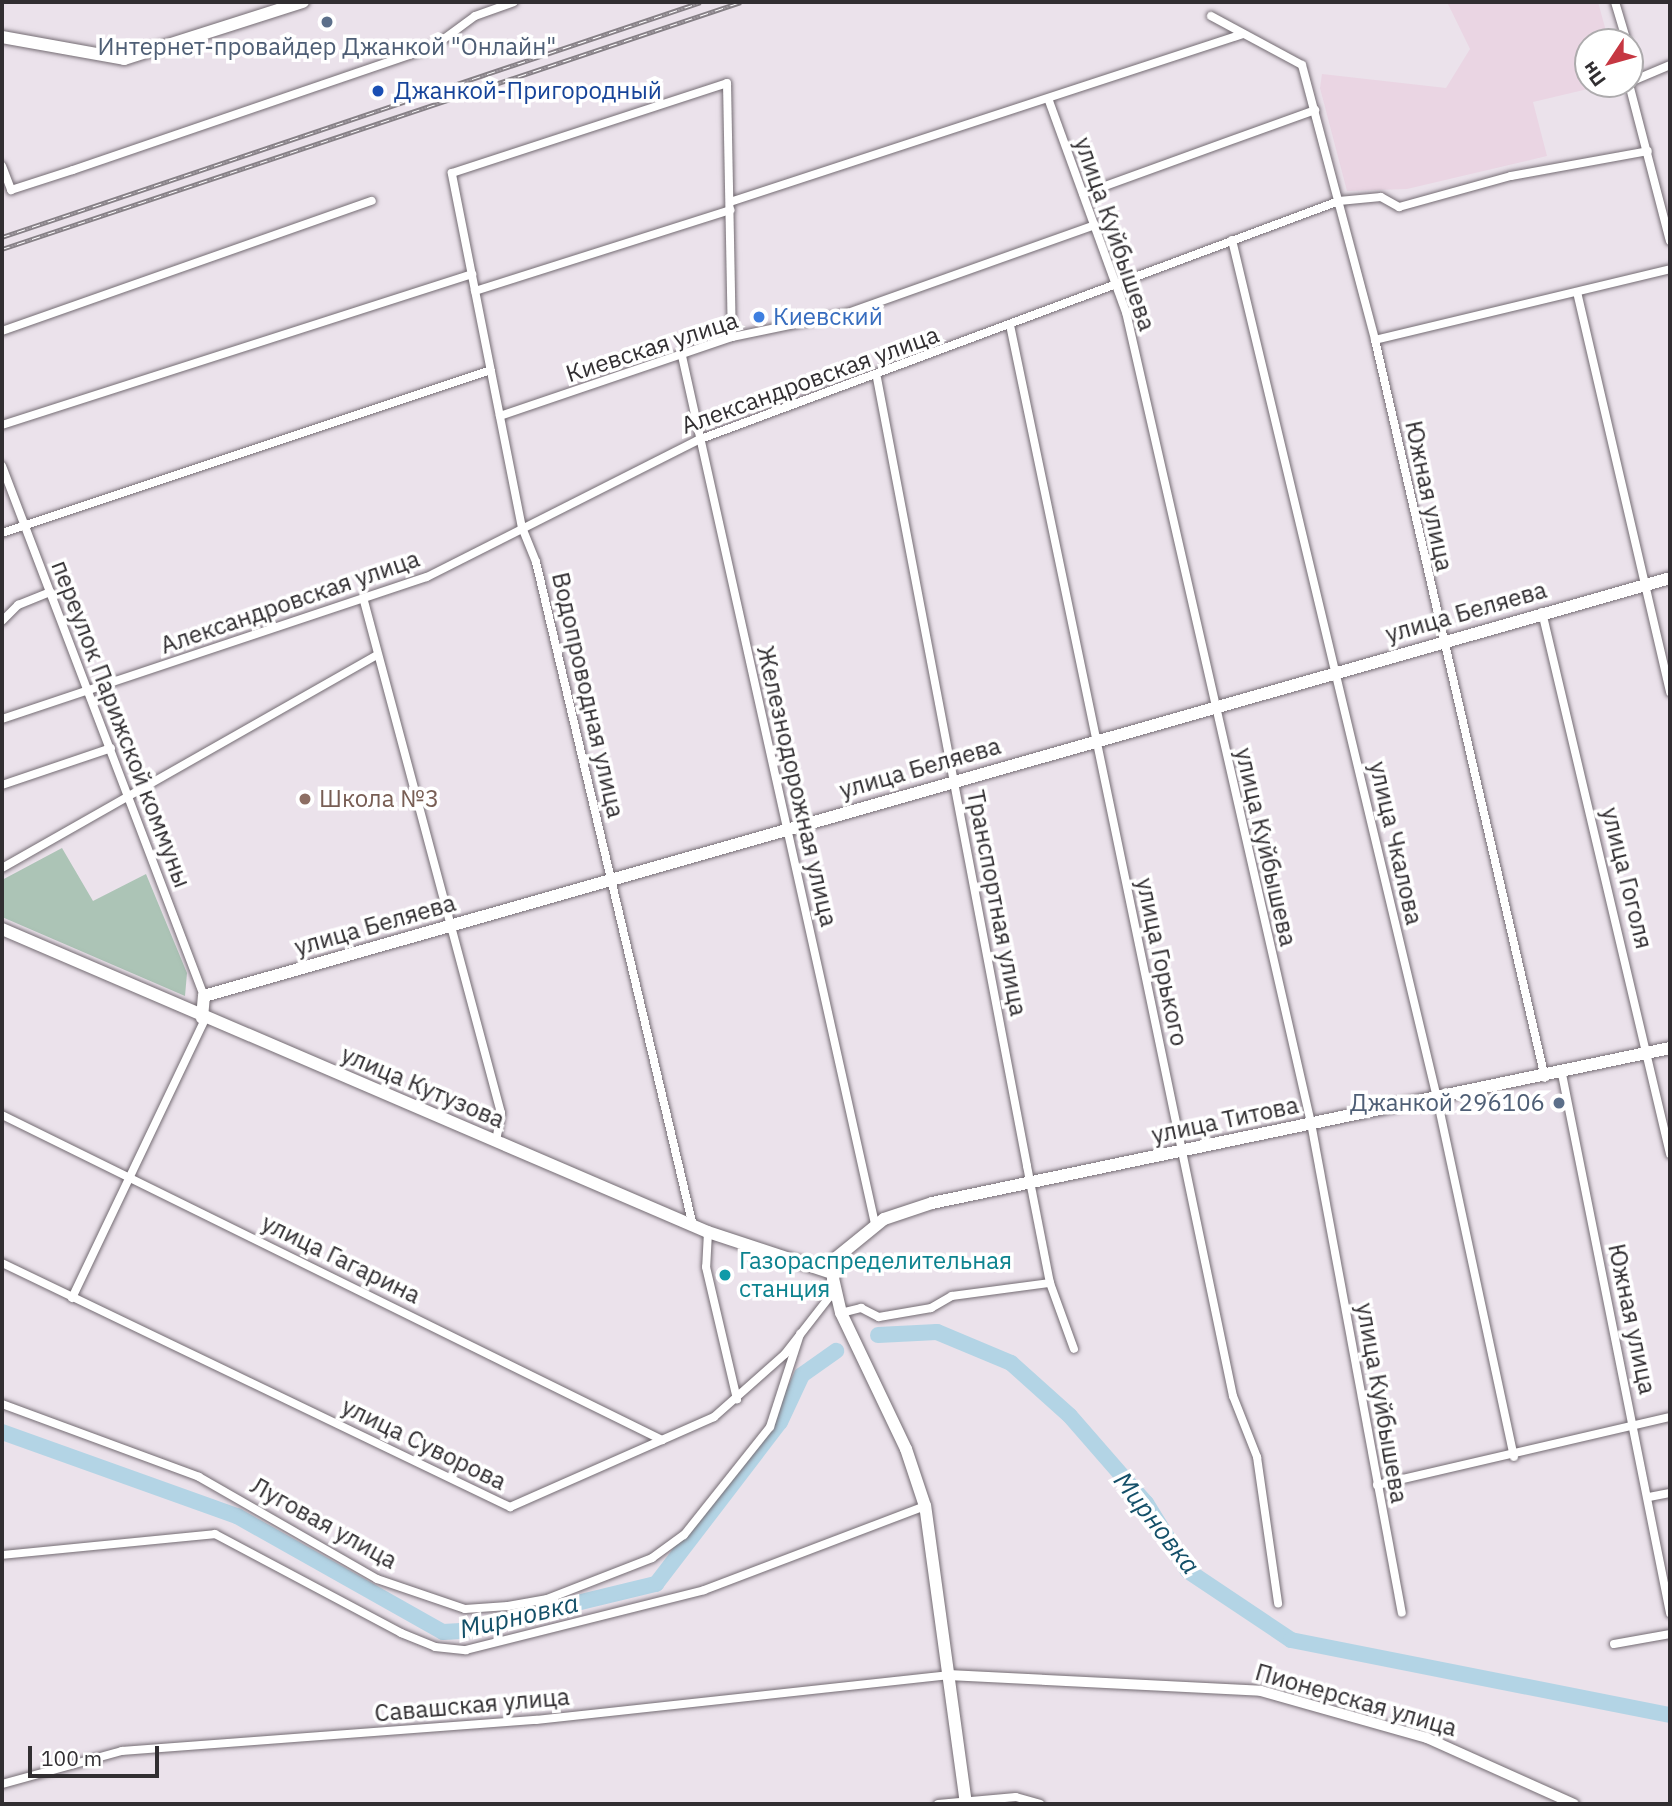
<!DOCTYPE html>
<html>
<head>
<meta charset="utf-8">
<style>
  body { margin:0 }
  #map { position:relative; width:1672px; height:1806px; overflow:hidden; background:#ebe2eb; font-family:"IBM Plex Sans",sans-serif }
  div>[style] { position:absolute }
  .industrial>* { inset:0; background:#ead5e3 }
  .green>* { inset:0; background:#acc4b6 }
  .river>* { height:16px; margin:-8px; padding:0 8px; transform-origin:8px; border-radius:8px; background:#b3d4e5 }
  .roads { filter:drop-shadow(0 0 2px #746c73) drop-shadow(0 0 2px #746c73) }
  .minor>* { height:8px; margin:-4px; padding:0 4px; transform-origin:4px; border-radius:4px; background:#fff }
  .tertiary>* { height:10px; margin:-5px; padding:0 5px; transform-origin:5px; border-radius:5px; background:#fff }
  .secondary>* { height:12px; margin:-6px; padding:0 6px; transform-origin:6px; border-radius:6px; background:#fff }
  .rail>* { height:5px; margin-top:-2.5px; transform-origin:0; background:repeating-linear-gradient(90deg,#fff 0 8px,#868086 0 16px); box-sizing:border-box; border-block:2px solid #868086 }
  .dots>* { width:19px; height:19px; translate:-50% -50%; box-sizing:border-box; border:4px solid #fff; border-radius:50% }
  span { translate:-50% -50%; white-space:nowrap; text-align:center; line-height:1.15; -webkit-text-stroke:7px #fff; paint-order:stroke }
  .service-label { font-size:24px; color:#4e5e75 }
  .right { translate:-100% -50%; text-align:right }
  .transit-label { font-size:24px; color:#164399 }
  .left { translate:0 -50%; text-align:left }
  .street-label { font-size:24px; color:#312e31 }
  .shop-label { font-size:24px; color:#366cbe }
  .education-label { font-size:24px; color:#785e54 }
  .culture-label { font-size:24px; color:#0d838f }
  .water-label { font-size:26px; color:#145069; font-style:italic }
  .frame { position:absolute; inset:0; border:4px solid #312e31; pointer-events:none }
  .north { position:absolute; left:1574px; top:28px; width:70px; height:70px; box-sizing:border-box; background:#fff; border:2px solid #adabad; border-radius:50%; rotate:234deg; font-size:19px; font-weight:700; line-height:28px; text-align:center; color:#312e31 }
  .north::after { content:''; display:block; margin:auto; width:24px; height:32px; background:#c63742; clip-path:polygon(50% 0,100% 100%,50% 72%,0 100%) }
  .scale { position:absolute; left:28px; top:1746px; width:131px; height:32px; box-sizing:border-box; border:4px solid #312e31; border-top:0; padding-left:9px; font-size:21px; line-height:24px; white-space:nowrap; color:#312e31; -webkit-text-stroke:5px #fff; paint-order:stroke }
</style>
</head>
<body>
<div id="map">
  <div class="industrial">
    <div style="clip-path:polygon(1447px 2px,1598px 2px,1609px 42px,1588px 42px,1588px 84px,1609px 84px,1533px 102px,1547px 156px,1407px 189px,1347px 191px,1320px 88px,1322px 74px,1446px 88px,1470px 49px)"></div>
  </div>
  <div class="green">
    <div style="clip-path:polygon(62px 848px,93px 901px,146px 874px,187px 973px,185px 996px,2px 917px,2px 880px)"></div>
  </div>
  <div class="river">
    <div style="left:878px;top:1335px;width:59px;rotate:-2.9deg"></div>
    <div style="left:937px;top:1332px;width:80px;rotate:22.7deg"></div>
    <div style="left:1011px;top:1363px;width:79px;rotate:41.9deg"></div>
    <div style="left:1070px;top:1416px;width:116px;rotate:48.9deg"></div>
    <div style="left:1146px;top:1503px;width:80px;rotate:58.3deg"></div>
    <div style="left:1188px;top:1571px;width:124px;rotate:33.8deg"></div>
    <div style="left:1291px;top:1640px;width:386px;rotate:11.2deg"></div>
    <div style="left:2px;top:1432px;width:250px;rotate:19.7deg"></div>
    <div style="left:237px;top:1516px;width:236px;rotate:29.4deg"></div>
    <div style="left:443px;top:1632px;width:18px;rotate:-3deg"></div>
    <div style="left:461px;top:1631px;width:201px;rotate:-13.6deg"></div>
    <div style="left:656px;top:1584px;width:204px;rotate:-52.6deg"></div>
    <div style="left:780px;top:1422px;width:52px;rotate:-64.9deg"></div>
    <div style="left:802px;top:1375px;width:42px;rotate:-35.2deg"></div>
  </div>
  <div class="roads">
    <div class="minor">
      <div style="left:1615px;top:2px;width:42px;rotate:73.3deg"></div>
      <div style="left:1211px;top:16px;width:103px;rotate:28.3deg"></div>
      <div style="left:1302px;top:65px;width:285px;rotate:75.1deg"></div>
      <div style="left:1375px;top:340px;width:757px;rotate:77.03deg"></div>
      <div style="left:1630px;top:53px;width:20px;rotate:72deg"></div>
      <div style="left:1636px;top:72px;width:10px;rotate:127deg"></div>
      <div style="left:1630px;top:82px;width:43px;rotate:-23deg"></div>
      <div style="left:1629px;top:84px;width:162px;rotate:75.4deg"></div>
      <div style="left:1049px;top:101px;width:225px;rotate:70deg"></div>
      <div style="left:1126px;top:312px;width:832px;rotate:77.15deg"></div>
      <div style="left:1311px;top:1123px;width:498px;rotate:79.5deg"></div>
      <div style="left:2px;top:166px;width:26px;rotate:69deg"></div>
      <div style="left:11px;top:190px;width:65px;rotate:-17.9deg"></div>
      <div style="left:73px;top:170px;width:380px;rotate:-18.9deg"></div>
      <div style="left:433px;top:47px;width:52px;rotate:-36.4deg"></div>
      <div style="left:475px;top:16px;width:41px;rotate:-19.7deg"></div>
      <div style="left:1083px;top:194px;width:247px;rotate:-19.9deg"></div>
      <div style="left:730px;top:202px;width:540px;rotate:-18.13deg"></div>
      <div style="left:1232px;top:240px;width:882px;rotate:76.56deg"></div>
      <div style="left:1437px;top:1098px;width:367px;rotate:77.9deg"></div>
      <div style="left:475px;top:291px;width:268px;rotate:-17.6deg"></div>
      <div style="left:1577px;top:292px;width:411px;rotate:76.9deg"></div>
      <div style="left:1010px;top:325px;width:1094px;rotate:78.24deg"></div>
      <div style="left:1233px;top:1396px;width:66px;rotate:68.5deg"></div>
      <div style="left:1257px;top:1457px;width:148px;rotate:81.8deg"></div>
      <div style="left:2px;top:331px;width:392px;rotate:-19.4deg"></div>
      <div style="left:1375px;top:340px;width:303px;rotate:-13.5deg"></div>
      <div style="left:682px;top:356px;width:889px;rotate:77.46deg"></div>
      <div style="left:877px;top:378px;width:802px;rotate:79.22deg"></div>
      <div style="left:1027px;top:1166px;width:119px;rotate:78.9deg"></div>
      <div style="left:1050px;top:1283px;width:70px;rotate:70deg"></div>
      <div style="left:500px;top:416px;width:245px;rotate:-18.8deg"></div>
      <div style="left:732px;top:337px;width:118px;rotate:-11.7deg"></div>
      <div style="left:848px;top:313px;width:262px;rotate:-19.6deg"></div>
      <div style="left:2px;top:425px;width:494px;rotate:-17.8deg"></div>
      <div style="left:2px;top:466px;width:567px;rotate:69.14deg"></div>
      <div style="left:2px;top:533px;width:515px;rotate:-18.43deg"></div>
      <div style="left:364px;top:601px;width:530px;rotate:75.02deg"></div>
      <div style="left:501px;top:1113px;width:28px;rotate:100deg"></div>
      <div style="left:1542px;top:612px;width:557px;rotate:76.71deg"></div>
      <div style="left:2px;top:621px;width:23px;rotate:-45deg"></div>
      <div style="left:18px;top:605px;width:35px;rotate:-22deg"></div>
      <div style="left:2px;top:719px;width:448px;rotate:-18.5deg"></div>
      <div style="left:427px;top:577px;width:304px;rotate:-26.8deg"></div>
      <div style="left:698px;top:440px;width:684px;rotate:-20.45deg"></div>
      <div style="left:1339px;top:201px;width:42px;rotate:-5.4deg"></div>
      <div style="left:1381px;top:197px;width:21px;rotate:29deg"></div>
      <div style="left:1399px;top:207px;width:116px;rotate:-15.5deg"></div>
      <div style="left:1511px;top:176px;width:139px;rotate:-10.3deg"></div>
      <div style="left:2px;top:785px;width:115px;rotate:-18.7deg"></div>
      <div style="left:2px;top:868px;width:431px;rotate:-29.6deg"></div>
      <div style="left:1562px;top:1074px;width:550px;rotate:78.67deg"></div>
      <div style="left:2px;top:1115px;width:736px;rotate:26.22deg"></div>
      <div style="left:693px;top:1226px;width:682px;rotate:-103.3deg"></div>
      <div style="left:536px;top:562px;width:37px;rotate:-112deg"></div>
      <div style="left:522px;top:528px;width:362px;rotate:-101.2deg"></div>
      <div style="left:452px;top:173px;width:289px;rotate:-18.1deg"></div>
      <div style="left:727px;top:83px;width:254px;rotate:88.9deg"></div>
      <div style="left:708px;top:1232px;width:35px;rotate:93deg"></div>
      <div style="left:706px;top:1267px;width:136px;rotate:76.8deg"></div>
      <div style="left:2px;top:1263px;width:564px;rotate:25.66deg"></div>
      <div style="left:510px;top:1507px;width:223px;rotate:-23.8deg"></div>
      <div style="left:714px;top:1417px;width:95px;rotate:-41.6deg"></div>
      <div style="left:785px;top:1354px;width:80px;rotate:-52.1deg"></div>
      <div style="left:72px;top:1298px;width:309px;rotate:-64.5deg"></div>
      <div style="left:841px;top:1313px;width:21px;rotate:-14deg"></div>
      <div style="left:861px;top:1308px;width:20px;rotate:27deg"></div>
      <div style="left:879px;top:1317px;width:53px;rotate:-9.8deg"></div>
      <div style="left:931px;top:1308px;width:24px;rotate:-30deg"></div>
      <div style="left:952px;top:1296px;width:99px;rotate:-7.6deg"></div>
      <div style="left:2px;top:1404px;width:210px;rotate:20.3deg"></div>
      <div style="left:199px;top:1477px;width:205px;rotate:29.8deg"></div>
      <div style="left:377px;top:1579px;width:93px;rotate:18.8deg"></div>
      <div style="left:465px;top:1609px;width:43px;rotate:-4deg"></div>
      <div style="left:508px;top:1606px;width:40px;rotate:-10deg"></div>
      <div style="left:547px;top:1599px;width:113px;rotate:-21.3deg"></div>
      <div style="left:652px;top:1558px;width:39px;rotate:-36deg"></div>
      <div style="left:684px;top:1535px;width:138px;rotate:-51.5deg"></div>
      <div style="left:770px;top:1427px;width:98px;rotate:-72.1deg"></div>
      <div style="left:1377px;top:1485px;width:301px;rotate:-13.1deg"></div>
      <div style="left:1649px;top:1497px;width:21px;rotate:-11deg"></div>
      <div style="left:2px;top:1555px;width:214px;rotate:-5.6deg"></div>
      <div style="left:215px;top:1534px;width:211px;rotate:28deg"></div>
      <div style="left:401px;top:1633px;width:37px;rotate:22deg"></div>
      <div style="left:435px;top:1647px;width:31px;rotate:6deg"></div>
      <div style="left:466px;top:1650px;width:245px;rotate:-14.1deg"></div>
      <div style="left:704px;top:1590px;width:236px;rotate:-20.8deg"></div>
      <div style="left:1614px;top:1644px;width:57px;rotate:-10.1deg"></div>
      <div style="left:2px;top:1784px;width:124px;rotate:-15.4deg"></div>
      <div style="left:122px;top:1751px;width:415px;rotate:-4.3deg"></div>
      <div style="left:536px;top:1720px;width:414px;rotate:-6.2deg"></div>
      <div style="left:938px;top:1804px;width:78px;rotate:-5.1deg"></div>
      <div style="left:1016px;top:1797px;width:25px;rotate:16deg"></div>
    </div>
    <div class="tertiary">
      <div style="left:948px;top:1675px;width:313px;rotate:2.9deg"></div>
      <div style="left:1261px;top:1691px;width:173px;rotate:15.8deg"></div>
      <div style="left:1427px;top:1738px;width:161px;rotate:24.2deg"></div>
    </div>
    <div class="secondary">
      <div style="left:2px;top:37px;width:124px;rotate:10.2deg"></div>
      <div style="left:124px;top:59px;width:188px;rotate:-17.7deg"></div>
      <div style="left:2px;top:929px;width:768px;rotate:23.23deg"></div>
      <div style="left:708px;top:1232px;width:131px;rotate:18.3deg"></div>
      <div style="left:202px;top:1018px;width:22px;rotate:-85deg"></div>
      <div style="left:204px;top:996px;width:1524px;rotate:-15.91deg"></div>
      <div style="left:966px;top:1804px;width:301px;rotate:-97.8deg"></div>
      <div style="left:925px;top:1506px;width:60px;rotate:-108.4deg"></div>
      <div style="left:906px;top:1449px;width:151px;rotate:-115.5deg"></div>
      <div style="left:841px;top:1313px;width:35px;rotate:-103deg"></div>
      <div style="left:833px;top:1279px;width:21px;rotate:-82deg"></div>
      <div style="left:836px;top:1258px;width:62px;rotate:-39.1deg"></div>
      <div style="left:884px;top:1219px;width:51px;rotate:-18.4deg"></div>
      <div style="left:932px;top:1203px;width:754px;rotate:-11.86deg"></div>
    </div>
  </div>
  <div class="rail">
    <div style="left:2px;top:237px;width:737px;rotate:-18.58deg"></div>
    <div style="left:2px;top:249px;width:779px;rotate:-18.48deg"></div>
  </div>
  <div class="dots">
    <div style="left:327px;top:22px;background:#5c6f8a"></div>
    <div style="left:378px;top:91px;background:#1a4fb4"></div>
    <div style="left:759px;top:317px;background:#3f7fe0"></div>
    <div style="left:305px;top:799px;background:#8d6e63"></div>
    <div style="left:1559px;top:1103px;background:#5c6f8a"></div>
    <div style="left:725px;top:1275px;background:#0f9aa8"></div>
  </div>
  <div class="service-label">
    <span style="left:327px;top:47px">Интернет-провайдер Джанкой "Онлайн"</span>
    <span class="right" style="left:1545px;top:1103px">Джанкой 296106</span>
  </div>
  <div class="transit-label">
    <span class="left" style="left:394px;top:91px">Джанкой-Пригородный</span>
  </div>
  <div class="street-label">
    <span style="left:1115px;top:234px;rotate:71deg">улица Куйбышева</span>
    <span style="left:652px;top:347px;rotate:-18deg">Киевская улица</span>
    <span style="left:810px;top:380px;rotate:-20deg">Александровская улица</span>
    <span style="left:1429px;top:496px;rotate:78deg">Южная улица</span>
    <span style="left:290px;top:602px;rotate:-19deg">Александровская улица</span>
    <span style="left:1466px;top:612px;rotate:-16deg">улица Беляева</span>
    <span style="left:588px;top:695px;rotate:77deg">Водопроводная улица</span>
    <span style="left:121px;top:724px;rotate:69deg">переулок Парижской коммуны</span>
    <span style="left:920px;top:768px;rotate:-16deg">улица Беляева</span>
    <span style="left:797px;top:786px;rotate:77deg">Железнодорожная улица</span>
    <span style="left:1396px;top:843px;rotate:77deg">улица Чкалова</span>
    <span style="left:1266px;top:847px;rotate:77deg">улица Куйбышева</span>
    <span style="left:1627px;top:878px;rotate:76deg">улица Гоголя</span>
    <span style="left:997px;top:903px;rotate:79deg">Транспортная улица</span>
    <span style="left:375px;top:925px;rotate:-16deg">улица Беляева</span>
    <span style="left:1162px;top:962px;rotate:78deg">улица Горького</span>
    <span style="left:423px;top:1087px;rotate:23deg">улица Кутузова</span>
    <span style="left:1225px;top:1120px;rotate:-12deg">улица Титова</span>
    <span style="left:341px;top:1259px;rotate:26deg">улица Гагарина</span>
    <span style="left:1632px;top:1319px;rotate:78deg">Южная улица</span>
    <span style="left:1382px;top:1403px;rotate:80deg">улица Куйбышева</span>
    <span style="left:424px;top:1444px;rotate:26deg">улица Суворова</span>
    <span style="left:324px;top:1523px;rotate:29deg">Луговая улица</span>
    <span style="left:1356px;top:1700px;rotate:16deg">Пионерская улица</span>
    <span style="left:472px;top:1705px;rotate:-5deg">Савашская улица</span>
  </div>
  <div class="shop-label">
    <span class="left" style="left:773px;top:317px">Киевский</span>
  </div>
  <div class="education-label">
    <span class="left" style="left:319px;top:799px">Школа №3</span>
  </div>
  <div class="culture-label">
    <span class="left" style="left:739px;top:1275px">Газораспределительная<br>станция</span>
  </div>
  <div class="water-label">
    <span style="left:1157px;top:1523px;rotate:52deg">Мирновка</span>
    <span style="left:519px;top:1616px;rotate:-13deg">Мирновка</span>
  </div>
  <div class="frame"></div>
  <div class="north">Пн</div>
  <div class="scale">100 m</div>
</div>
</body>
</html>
